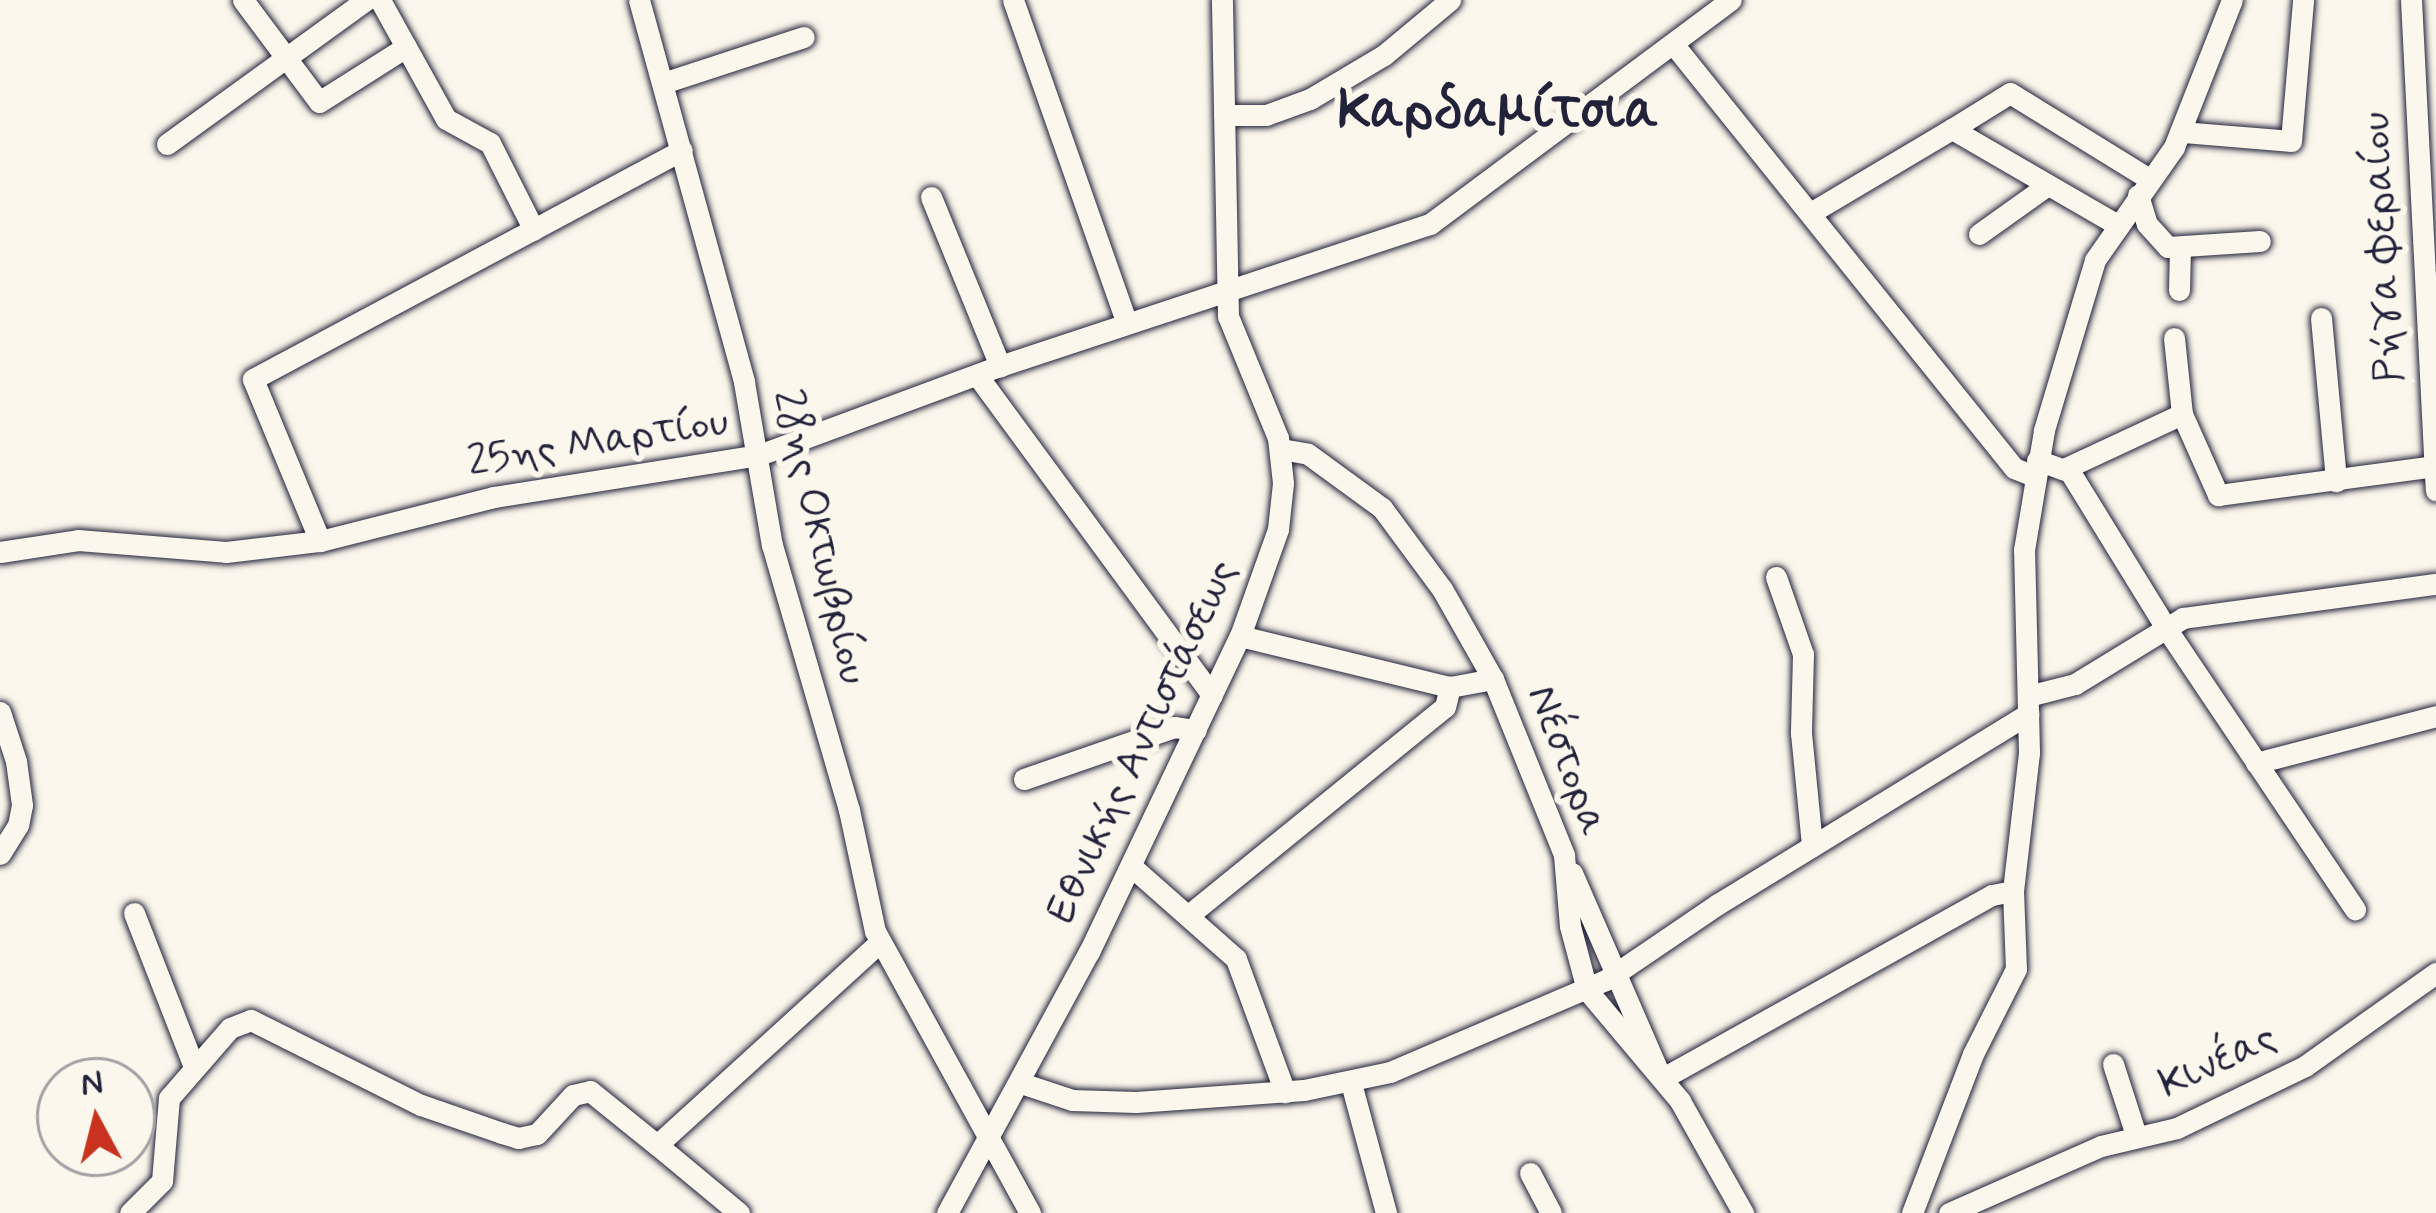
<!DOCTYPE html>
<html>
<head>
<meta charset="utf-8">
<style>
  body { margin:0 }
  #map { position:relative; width:2436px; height:1213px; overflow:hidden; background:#fbf7ec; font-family:Mynerve,sans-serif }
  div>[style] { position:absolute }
  .roads { filter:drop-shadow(0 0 3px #22223b) drop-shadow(0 0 3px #22223b) }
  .minor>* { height:21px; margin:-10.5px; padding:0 10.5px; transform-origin:10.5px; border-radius:10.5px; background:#fbf7ec }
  span { translate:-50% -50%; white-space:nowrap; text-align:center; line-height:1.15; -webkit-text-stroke:12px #fbf7ec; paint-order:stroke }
  .street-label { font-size:42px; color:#22223b }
  .district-label { font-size:54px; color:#22223b; font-weight:700 }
  .north { position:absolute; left:36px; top:1057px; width:120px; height:120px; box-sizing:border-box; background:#fbf7ec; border:3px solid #a4a2a5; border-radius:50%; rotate:353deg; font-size:33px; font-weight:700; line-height:48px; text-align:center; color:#22223b }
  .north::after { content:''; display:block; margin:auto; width:42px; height:54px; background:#c8321e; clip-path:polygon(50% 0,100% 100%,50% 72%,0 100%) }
</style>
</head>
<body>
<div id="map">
  <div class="roads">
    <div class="minor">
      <div style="left:243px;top:0;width:127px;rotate:53.3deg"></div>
      <div style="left:319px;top:102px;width:103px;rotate:-32.3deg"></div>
      <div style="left:380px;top:0;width:136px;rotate:61deg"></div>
      <div style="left:446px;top:119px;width:50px;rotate:28.6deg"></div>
      <div style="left:490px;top:143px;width:97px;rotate:63.2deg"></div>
      <div style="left:639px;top:0;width:396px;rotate:74.6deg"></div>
      <div style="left:744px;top:382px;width:165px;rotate:80.3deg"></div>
      <div style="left:772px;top:545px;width:276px;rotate:73.8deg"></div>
      <div style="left:849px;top:810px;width:124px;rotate:77.9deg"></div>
      <div style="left:875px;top:931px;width:322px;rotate:61.2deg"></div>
      <div style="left:1013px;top:0;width:343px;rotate:70.6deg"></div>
      <div style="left:2411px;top:0;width:491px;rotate:87.1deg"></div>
      <div style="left:1674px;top:45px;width:543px;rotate:51.21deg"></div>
      <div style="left:2014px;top:468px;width:22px;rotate:22deg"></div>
      <div style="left:663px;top:83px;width:148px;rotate:-18.1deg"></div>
      <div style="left:1224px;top:115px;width:42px"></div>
      <div style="left:1266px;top:115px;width:47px;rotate:-20deg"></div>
      <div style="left:1310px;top:99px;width:86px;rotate:-30.7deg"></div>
      <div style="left:1384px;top:55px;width:86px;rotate:-39.8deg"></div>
      <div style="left:1952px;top:129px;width:68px;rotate:-31.8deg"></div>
      <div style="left:2010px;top:93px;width:163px;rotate:31.7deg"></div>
      <div style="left:2182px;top:132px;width:109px;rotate:4.7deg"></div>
      <div style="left:2291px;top:141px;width:142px;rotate:-85.1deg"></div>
      <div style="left:167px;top:144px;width:246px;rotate:-35.9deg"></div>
      <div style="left:2138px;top:195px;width:30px;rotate:73deg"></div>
      <div style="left:2147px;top:224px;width:31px;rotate:48deg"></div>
      <div style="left:2168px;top:247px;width:92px;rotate:-3.7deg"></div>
      <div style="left:931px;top:197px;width:183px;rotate:67.8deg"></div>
      <div style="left:1812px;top:212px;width:163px;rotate:-30.7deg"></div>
      <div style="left:1952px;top:129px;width:190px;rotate:30.1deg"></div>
      <div style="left:1979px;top:234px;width:81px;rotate:-35.5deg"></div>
      <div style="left:2179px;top:290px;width:41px;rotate:-88.6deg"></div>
      <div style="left:2321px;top:318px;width:164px;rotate:84.7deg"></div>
      <div style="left:2174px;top:338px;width:76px;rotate:84deg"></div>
      <div style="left:977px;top:375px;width:397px;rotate:53.7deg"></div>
      <div style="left:1281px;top:449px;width:27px;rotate:10deg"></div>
      <div style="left:1308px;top:454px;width:92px;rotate:36.1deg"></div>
      <div style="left:1382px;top:508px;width:101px;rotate:53.5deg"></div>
      <div style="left:1442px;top:589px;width:103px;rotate:60.5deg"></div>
      <div style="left:1493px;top:679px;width:190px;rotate:68deg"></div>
      <div style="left:1564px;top:855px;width:71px;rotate:85.2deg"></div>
      <div style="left:1570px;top:926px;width:66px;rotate:75.1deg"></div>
      <div style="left:1587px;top:990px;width:145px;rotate:50deg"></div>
      <div style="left:1680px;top:1101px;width:129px;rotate:60.6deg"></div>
      <div style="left:2037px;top:460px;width:35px;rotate:20deg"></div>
      <div style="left:2070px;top:472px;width:183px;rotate:58.4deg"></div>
      <div style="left:2166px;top:628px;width:339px;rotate:56.1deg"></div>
      <div style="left:2066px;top:468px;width:128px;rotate:-25deg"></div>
      <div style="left:2182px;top:414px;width:89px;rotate:66deg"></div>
      <div style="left:2218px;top:495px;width:218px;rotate:-7.6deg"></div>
      <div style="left:320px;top:541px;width:175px;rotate:-112.5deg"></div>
      <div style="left:253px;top:379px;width:486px;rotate:-28.1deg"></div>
      <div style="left:0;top:552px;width:79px;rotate:-8.7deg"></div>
      <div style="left:78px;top:540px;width:148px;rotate:4.6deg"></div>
      <div style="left:226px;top:552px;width:95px;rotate:-6.7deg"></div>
      <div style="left:320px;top:541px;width:179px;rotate:-14.2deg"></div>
      <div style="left:494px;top:497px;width:268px;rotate:-9deg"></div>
      <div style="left:759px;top:455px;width:257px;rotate:-20.3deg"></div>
      <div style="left:1000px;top:366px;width:453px;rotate:-18.3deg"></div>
      <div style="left:1430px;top:224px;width:375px;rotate:-36.7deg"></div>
      <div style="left:1776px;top:577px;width:82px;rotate:70.7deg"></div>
      <div style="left:1803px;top:654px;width:79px;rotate:91.5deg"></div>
      <div style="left:1801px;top:733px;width:114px;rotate:84.4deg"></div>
      <div style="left:1240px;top:636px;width:216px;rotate:13.7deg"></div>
      <div style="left:1450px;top:687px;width:44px;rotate:-10.5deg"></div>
      <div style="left:2028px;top:696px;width:49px;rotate:-14.3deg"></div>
      <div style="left:2075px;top:684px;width:127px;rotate:-31.4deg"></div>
      <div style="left:2183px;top:618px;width:255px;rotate:-7.7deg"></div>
      <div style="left:0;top:712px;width:52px;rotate:71.9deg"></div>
      <div style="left:16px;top:761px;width:44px;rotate:82.2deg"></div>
      <div style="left:22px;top:805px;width:20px;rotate:101deg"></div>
      <div style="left:18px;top:825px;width:34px;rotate:122deg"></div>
      <div style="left:2256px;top:763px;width:186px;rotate:-14.6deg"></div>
      <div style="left:1024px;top:779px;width:159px;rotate:-19.1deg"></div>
      <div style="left:1174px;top:727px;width:22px;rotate:8deg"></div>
      <div style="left:1131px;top:866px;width:140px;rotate:41.5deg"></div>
      <div style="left:1236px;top:959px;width:142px;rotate:69.8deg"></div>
      <div style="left:1572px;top:873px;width:220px;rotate:66.5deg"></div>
      <div style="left:134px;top:913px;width:165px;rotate:68.7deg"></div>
      <div style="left:1190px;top:914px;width:328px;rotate:-39.1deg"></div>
      <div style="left:1445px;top:707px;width:21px;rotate:-76deg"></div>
      <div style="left:2113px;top:1064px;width:75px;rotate:72.1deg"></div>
      <div style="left:1663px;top:1078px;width:376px;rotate:-29.1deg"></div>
      <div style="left:1992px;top:895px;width:21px;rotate:-11deg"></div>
      <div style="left:1021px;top:1083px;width:54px;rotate:18.4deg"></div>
      <div style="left:1072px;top:1100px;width:64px;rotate:1.8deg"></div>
      <div style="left:1136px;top:1102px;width:168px;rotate:-4.1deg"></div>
      <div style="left:1304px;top:1090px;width:88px;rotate:-11.8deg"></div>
      <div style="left:1390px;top:1072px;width:235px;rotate:-23.1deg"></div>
      <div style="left:1606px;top:980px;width:135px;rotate:-34.2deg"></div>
      <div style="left:1718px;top:904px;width:364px;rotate:-31.5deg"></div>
      <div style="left:1351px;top:1083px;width:135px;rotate:74.9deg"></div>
      <div style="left:1530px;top:1173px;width:45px;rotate:62.3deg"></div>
      <div style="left:130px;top:1213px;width:45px;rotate:-45deg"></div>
      <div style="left:162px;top:1181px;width:83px;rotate:-85.2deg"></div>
      <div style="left:169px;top:1098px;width:93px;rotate:-48.9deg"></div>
      <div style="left:230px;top:1028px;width:22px;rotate:-21deg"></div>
      <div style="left:251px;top:1020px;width:190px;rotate:26.6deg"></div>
      <div style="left:421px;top:1105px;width:86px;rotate:19.1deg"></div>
      <div style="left:502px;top:1133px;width:17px;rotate:17deg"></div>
      <div style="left:518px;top:1138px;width:19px;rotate:-12deg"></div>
      <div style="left:537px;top:1134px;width:53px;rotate:-47.3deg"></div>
      <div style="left:573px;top:1095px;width:17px;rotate:-13deg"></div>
      <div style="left:590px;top:1091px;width:86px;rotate:38.9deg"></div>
      <div style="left:739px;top:1213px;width:107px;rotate:-140.3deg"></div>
      <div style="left:657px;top:1145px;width:300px;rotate:-42.3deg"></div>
      <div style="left:947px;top:1213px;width:297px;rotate:-61.5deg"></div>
      <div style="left:1089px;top:952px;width:350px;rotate:-64.5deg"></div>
      <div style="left:1240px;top:636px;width:114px;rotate:-70.4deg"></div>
      <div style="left:1278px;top:529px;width:46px;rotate:-83.8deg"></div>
      <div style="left:1283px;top:483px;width:45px;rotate:-96.3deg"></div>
      <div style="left:1278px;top:438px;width:132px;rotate:-112.3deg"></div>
      <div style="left:1228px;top:316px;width:316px;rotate:-91.1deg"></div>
      <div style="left:1912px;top:1213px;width:170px;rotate:-69deg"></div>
      <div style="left:1973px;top:1054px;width:95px;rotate:-63.2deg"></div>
      <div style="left:2016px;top:969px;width:78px;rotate:-92.2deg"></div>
      <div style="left:2013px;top:891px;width:140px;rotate:-83.4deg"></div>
      <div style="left:2029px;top:752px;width:202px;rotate:-91.4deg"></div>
      <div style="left:2024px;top:550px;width:122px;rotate:-80.5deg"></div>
      <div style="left:2044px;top:430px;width:177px;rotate:-73.3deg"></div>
      <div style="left:2095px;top:260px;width:138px;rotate:-55deg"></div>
      <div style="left:2174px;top:147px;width:158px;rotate:-68.5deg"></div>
      <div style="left:1949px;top:1213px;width:166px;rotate:-23.8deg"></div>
      <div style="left:2101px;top:1146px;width:78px;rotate:-13.3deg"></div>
      <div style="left:2177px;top:1128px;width:142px;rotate:-25.8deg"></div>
      <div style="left:2305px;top:1066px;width:161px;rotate:-35.4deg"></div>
    </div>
  </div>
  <div class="street-label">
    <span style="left:2384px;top:247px;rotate:-93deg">Ρήγα Φεραίου</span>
    <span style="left:598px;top:443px;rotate:-9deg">25ης Μαρτίου</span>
    <span style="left:819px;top:537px;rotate:77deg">28ης Οκτωβρίου</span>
    <span style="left:1143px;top:742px;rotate:-65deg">Εθνικής Αντιστάσεως</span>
    <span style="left:1566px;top:761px;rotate:69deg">Νέστορα</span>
    <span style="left:2218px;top:1062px;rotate:-25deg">Κινέας</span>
  </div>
  <div class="district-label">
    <span style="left:1498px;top:113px">Καρδαμίτσια</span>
  </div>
  <div class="north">N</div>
</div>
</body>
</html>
